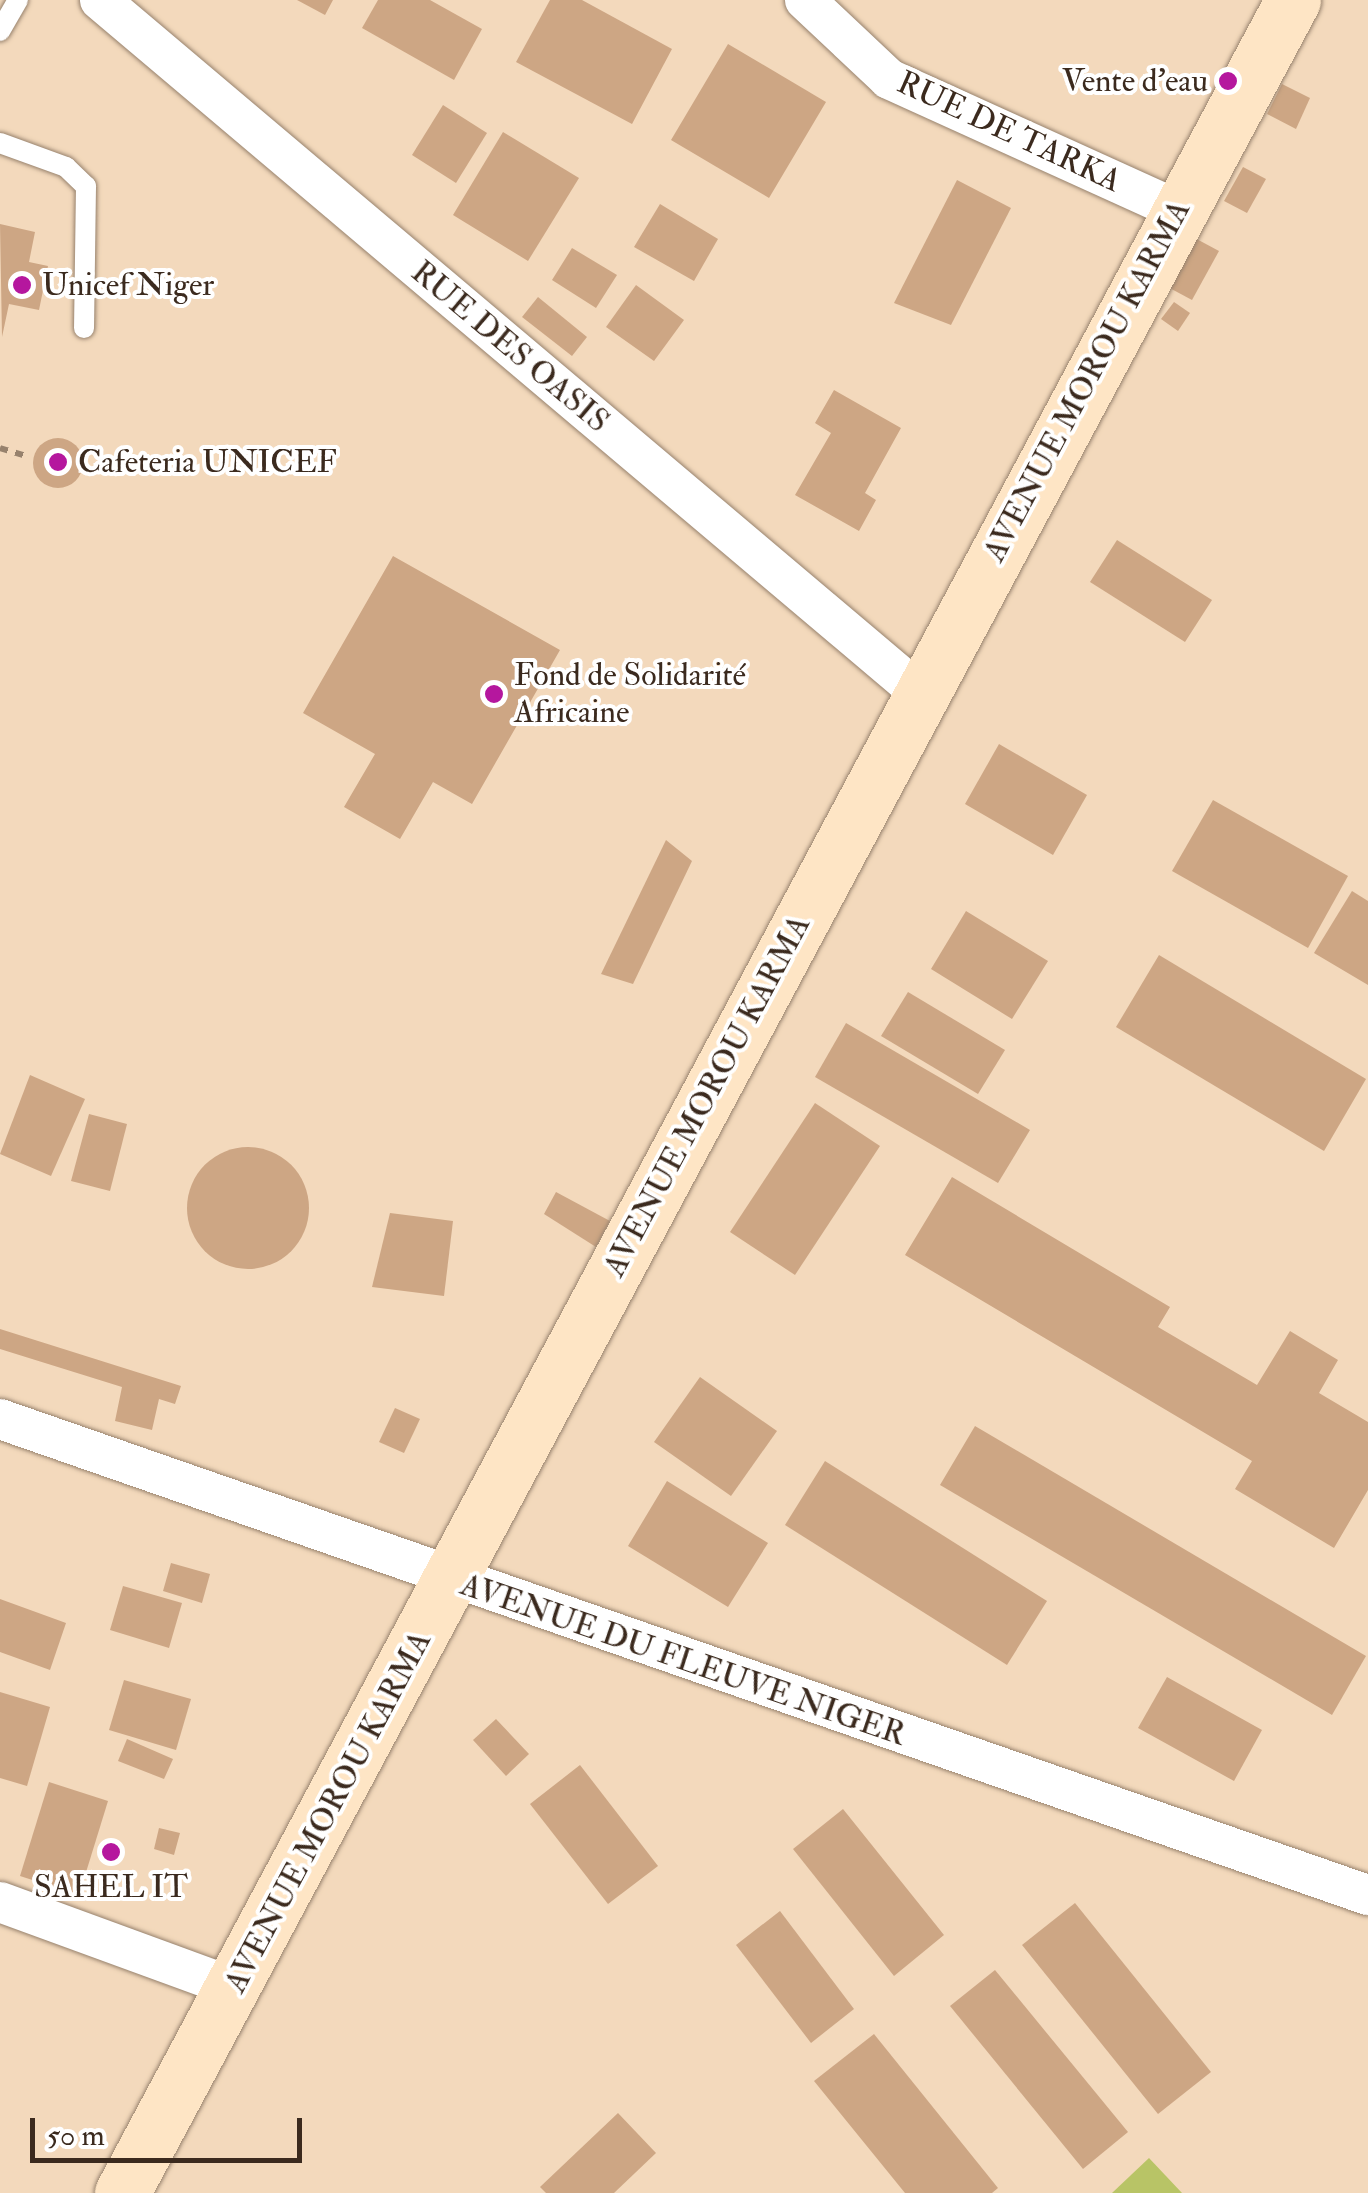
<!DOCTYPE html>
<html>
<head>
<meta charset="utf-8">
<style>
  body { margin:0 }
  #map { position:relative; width:1368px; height:2193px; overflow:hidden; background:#f3d9bc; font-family:"IM FELL Double Pica",serif }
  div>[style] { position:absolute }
  .green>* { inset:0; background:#b8c466 }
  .building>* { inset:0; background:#cda684 }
  .round { border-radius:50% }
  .path>* { height:6px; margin-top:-3px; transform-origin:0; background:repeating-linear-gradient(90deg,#97826d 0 8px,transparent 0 16px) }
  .roads { filter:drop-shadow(0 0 2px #97826d) drop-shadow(0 0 2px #97826d) }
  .lane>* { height:20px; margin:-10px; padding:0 10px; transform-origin:10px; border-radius:10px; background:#fff }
  .street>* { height:40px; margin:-20px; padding:0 20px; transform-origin:20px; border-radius:20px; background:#fff }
  .secondary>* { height:55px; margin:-27.5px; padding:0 27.5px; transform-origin:27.5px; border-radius:27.5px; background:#fee5c5 }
  .dots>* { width:28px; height:28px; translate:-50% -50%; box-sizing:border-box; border:5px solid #fff; border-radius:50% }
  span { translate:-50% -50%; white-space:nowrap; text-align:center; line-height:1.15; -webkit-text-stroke:8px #fff; paint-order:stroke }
  .poi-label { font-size:32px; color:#3b2a1e }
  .right { translate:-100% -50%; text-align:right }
  .left { translate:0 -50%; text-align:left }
  .street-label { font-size:32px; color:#3b2a1e }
  .scale { position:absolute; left:30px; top:2118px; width:272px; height:45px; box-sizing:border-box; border:5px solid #3b2a1e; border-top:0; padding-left:12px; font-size:30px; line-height:35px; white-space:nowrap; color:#3b2a1e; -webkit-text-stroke:8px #fff; paint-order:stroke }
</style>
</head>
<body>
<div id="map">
  <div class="green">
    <div style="clip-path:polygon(1149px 2158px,1182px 2193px,1112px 2193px)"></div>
  </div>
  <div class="building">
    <div style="clip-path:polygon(297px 0,333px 0,325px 15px)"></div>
    <div style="clip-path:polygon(378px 0,430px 0,482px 29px,454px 80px,362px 28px)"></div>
    <div style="clip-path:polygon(550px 0,582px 0,672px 49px,632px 124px,516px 62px)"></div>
    <div style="clip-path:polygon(728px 44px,826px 102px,769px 198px,671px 140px)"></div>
    <div style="clip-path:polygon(1282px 84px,1310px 98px,1296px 129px,1267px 114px)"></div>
    <div style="clip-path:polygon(443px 105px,487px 133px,456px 183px,412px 155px)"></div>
    <div style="clip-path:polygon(503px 132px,579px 178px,528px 261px,453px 215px)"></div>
    <div style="clip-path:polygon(1243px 167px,1266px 179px,1247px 213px,1224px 201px)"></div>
    <div style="clip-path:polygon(957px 180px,1011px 208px,951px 325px,894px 303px)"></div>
    <div style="clip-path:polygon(660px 204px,718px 239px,694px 281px,634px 247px)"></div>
    <div style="clip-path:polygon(0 224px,35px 232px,29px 262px,48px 266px,39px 310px,9px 304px,2px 337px)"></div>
    <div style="clip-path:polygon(1191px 236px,1219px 251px,1192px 300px,1164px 285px)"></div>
    <div style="clip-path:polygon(572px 248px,617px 275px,596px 308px,552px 280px)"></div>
    <div style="clip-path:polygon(636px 285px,684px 320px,654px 361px,606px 327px)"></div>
    <div style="clip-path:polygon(538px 297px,587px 337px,572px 356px,522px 317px)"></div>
    <div style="clip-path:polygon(1174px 302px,1190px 313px,1178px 331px,1161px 319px)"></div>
    <div style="clip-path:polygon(834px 390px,901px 428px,865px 493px,876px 500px,859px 531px,795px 495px,831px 433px,815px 423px)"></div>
    <div class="round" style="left:33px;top:438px;width:50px;height:50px"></div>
    <div style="clip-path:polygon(1117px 540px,1212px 600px,1185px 642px,1090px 582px)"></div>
    <div style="clip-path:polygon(393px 556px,560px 650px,472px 804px,433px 782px,400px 839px,344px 807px,375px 754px,303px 713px)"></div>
    <div style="clip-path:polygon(999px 744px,1087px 795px,1053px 855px,965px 804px)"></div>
    <div style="clip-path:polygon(1213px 800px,1348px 876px,1308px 948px,1172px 871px)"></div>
    <div style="clip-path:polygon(666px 840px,692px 861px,633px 984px,601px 974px)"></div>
    <div style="clip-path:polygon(1352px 891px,1368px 901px,1368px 985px,1314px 953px)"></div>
    <div style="clip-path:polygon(966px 911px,1048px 961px,1012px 1019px,931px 969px)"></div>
    <div style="clip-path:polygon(1159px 955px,1366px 1079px,1324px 1151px,1116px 1027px)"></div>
    <div style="clip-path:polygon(908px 992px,1005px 1050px,978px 1094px,881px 1036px)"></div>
    <div style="clip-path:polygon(846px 1023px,1030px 1130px,998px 1183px,815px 1077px)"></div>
    <div style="clip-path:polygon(30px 1075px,85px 1099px,51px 1176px,0 1154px)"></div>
    <div style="clip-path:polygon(815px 1103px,880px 1146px,795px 1275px,730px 1232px)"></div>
    <div style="clip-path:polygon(89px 1114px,127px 1124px,110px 1191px,71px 1181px)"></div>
    <div class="round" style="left:187px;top:1147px;width:122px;height:122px"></div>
    <div style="clip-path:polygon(952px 1177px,1170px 1307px,1158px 1327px,1257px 1385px,1290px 1331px,1338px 1360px,1319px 1393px,1368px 1422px,1368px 1490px,1334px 1548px,1235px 1489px,1252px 1461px,905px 1255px)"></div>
    <div style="clip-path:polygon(556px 1192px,610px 1221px,596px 1247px,544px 1214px)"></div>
    <div style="clip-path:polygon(390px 1213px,453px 1221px,444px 1296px,372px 1287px)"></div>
    <div style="clip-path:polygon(0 1329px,181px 1386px,175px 1404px,159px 1399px,152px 1430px,115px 1421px,122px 1387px,0 1349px)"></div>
    <div style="clip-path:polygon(700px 1377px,777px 1431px,731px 1496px,654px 1442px)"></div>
    <div style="clip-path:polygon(395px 1408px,420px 1419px,404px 1453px,379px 1442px)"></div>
    <div style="clip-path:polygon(975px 1426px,1366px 1656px,1332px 1715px,940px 1485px)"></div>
    <div style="clip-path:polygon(825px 1461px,1047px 1601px,1007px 1665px,785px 1525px)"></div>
    <div style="clip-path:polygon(667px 1481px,768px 1543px,728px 1607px,628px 1546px)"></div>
    <div style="clip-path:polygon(171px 1563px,210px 1574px,202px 1603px,163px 1591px)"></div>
    <div style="clip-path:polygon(123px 1586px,182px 1603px,169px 1648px,110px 1630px)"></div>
    <div style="clip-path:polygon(0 1599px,66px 1623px,50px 1670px,0 1652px)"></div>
    <div style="clip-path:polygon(1167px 1677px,1262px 1730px,1234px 1781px,1138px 1728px)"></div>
    <div style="clip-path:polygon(124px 1680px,191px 1699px,176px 1750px,109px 1730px)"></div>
    <div style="clip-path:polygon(0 1692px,50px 1707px,27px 1786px,0 1778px)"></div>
    <div style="clip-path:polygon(496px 1719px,529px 1754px,506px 1776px,473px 1740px)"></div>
    <div style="clip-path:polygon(127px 1739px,173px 1759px,164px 1779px,118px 1761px)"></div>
    <div style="clip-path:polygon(580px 1765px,658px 1866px,608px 1904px,530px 1804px)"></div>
    <div style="clip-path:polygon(49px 1782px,108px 1801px,79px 1895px,20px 1876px)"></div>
    <div style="clip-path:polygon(843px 1809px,944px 1935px,894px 1976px,793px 1849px)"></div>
    <div style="clip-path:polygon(159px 1828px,180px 1833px,174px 1855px,154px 1849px)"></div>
    <div style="clip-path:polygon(1075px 1903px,1211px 2072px,1158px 2114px,1022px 1945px)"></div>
    <div style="clip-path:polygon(780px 1911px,854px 2009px,811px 2043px,736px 1945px)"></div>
    <div style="clip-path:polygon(995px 1970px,1128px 2132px,1083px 2169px,950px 2006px)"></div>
    <div style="clip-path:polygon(874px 2034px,998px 2188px,992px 2193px,905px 2193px,814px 2081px)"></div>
    <div style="clip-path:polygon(618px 2113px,656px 2153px,614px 2193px,546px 2193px,540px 2187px)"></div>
  </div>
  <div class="path">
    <div style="left:0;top:448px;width:28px;rotate:17deg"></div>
  </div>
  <div class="roads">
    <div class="lane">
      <div style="left:0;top:31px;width:36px;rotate:-60deg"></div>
      <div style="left:0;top:143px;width:70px;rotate:20deg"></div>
      <div style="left:66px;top:167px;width:28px;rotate:44deg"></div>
      <div style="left:86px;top:186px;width:142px;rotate:90.8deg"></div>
    </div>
    <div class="street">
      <div style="left:100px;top:0;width:1074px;rotate:40.2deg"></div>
      <div style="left:805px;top:0;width:115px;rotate:43.2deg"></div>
      <div style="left:889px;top:79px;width:317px;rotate:24.4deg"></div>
      <div style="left:0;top:1419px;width:1448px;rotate:19.19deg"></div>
      <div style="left:0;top:1902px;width:250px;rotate:20.1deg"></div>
    </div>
    <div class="secondary">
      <div style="left:122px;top:2193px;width:2486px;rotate:-61.9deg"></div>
    </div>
  </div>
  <div class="dots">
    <div style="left:1228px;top:81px;background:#b5179e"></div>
    <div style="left:22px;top:285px;background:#b5179e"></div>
    <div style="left:58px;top:462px;background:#b5179e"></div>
    <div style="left:494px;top:694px;background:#b5179e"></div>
    <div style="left:111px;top:1852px;background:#b5179e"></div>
  </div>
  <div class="poi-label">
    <span class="right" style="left:1208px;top:81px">Vente d'eau</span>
    <span class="left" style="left:42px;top:285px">Unicef Niger</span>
    <span class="left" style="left:78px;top:462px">Cafeteria UNICEF</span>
    <span class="left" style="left:514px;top:694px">Fond de Solidarité<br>Africaine</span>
    <span style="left:111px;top:1887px">SAHEL IT</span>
  </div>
  <div class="street-label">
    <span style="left:1009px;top:132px;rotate:25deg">RUE DE TARKA</span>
    <span style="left:510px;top:347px;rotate:40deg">RUE DES OASIS</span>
    <span style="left:1087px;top:381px;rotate:-62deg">AVENUE MOROU KARMA</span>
    <span style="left:707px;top:1096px;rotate:-62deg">AVENUE MOROU KARMA</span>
    <span style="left:683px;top:1660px;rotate:19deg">AVENUE DU FLEUVE NIGER</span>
    <span style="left:328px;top:1812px;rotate:-62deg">AVENUE MOROU KARMA</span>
  </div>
  <div class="scale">50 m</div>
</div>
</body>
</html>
